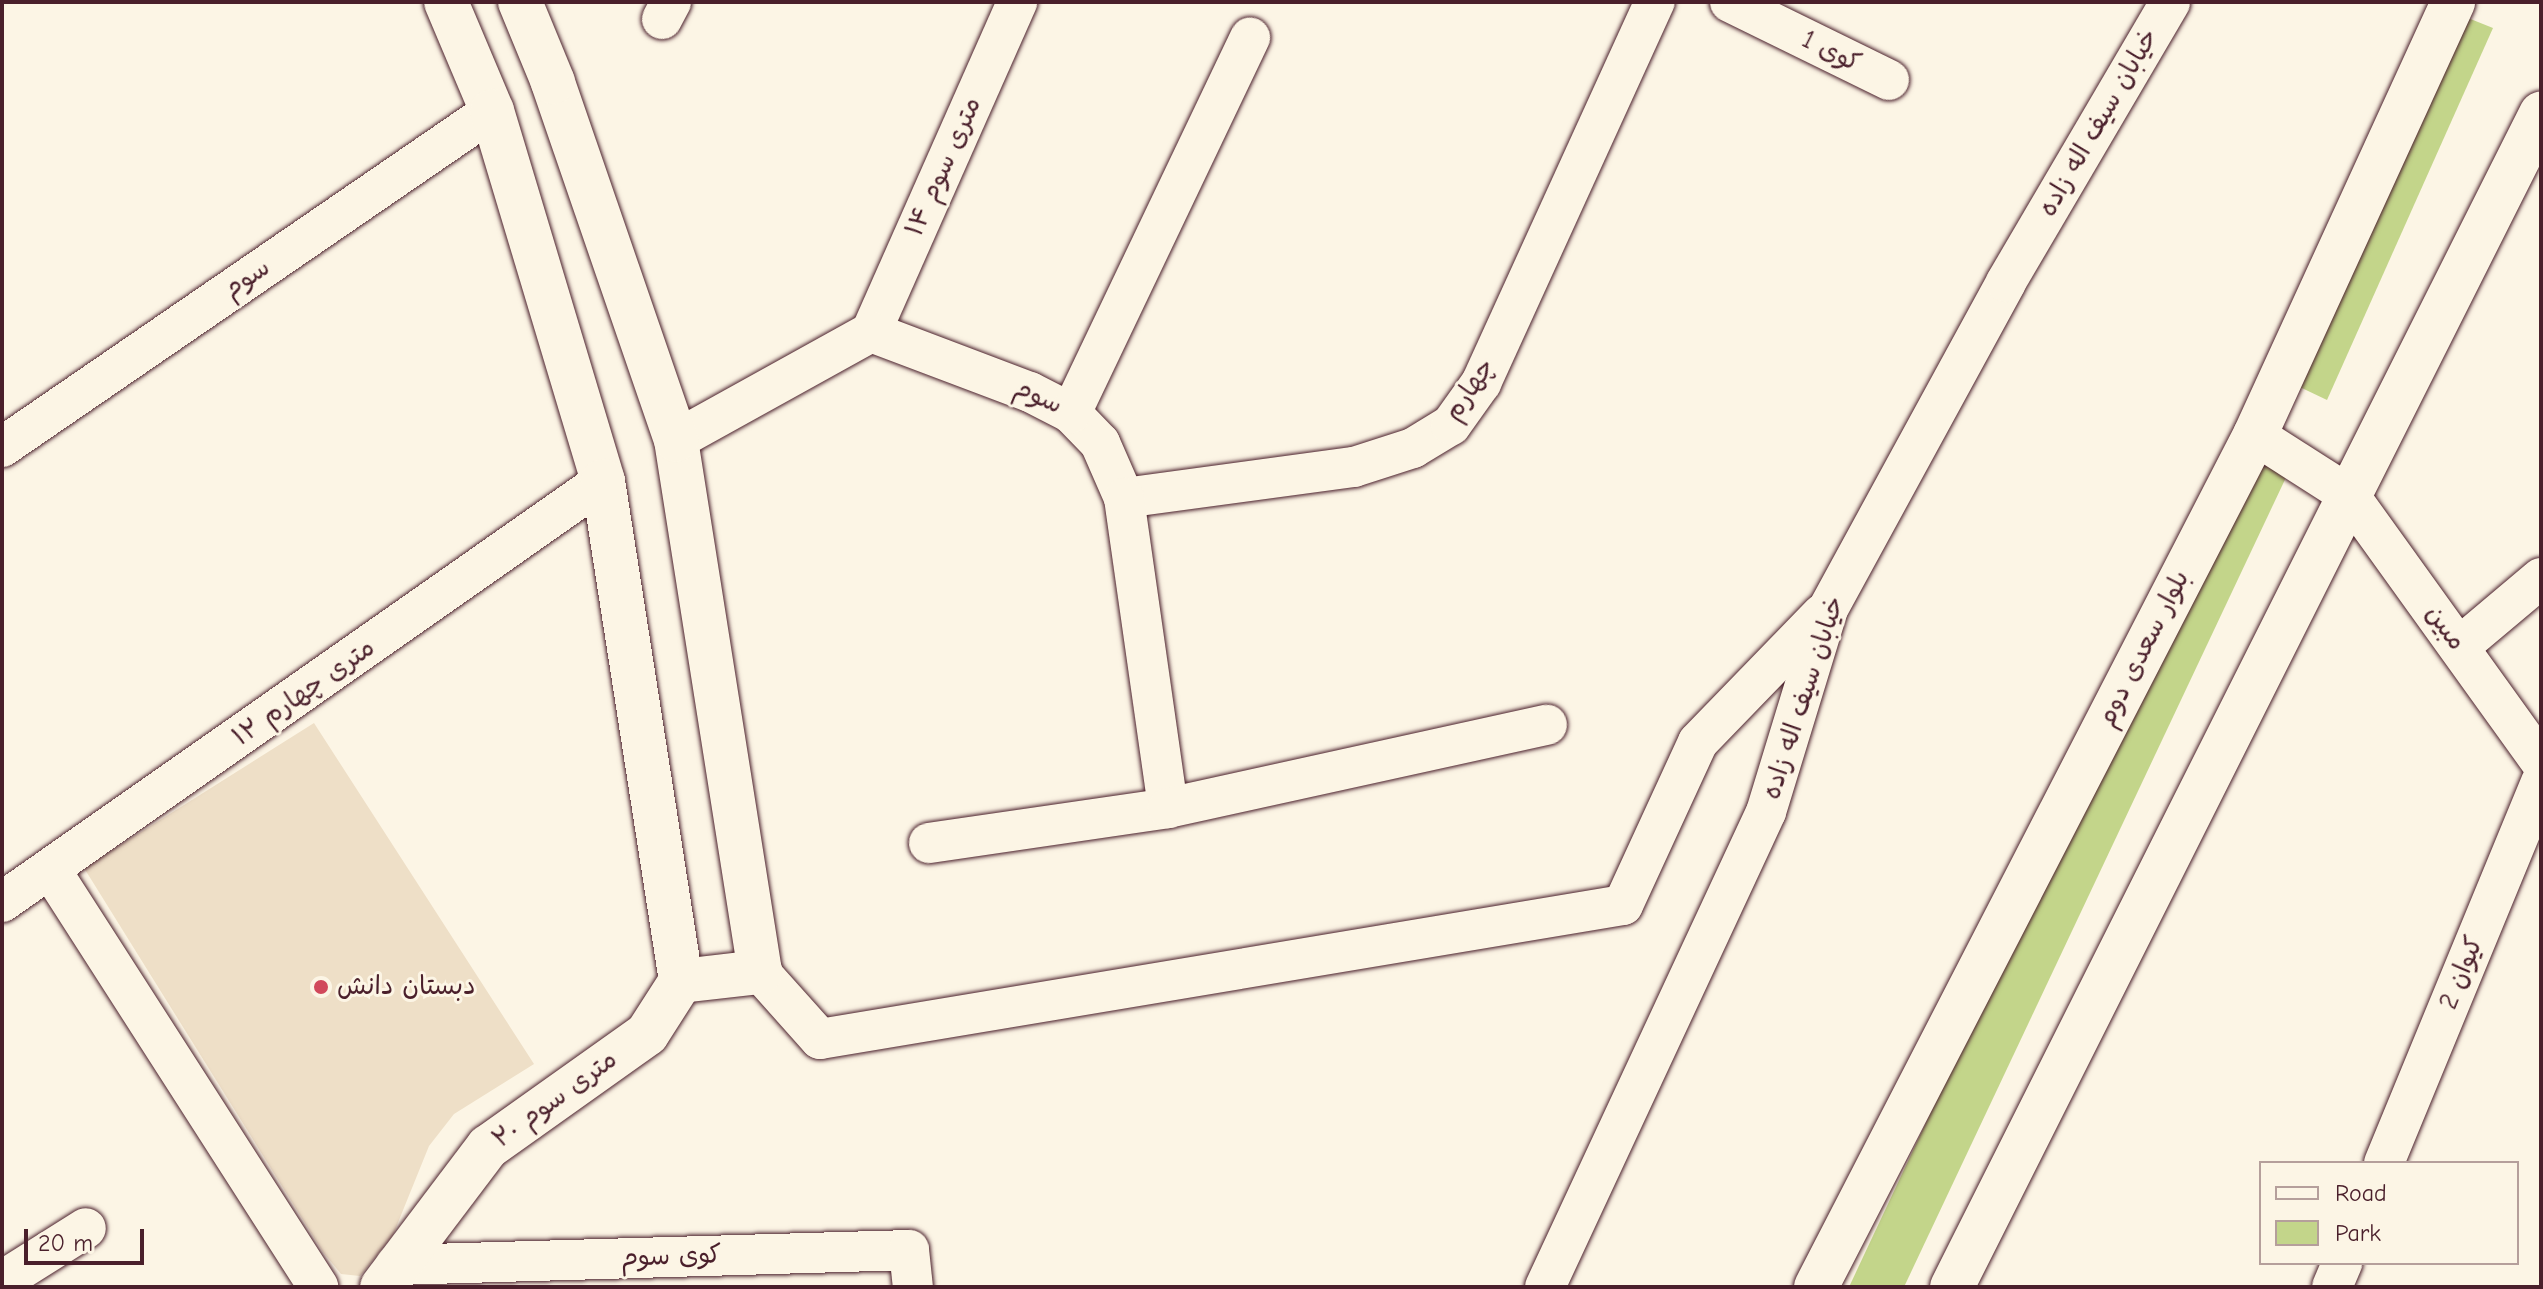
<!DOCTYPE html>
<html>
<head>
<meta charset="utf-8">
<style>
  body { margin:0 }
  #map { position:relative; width:2543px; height:1289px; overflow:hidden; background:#fcf5e5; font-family:"Comic Neue","Playpen Sans Arabic",sans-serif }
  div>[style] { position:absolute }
  .built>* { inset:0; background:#eedfc7 }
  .green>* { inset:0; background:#c3d58a }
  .roads { filter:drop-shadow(0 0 2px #4a1f2b) drop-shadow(0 0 2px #4a1f2b) }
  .minor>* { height:40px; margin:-20px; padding:0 20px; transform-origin:20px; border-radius:20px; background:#fcf5e5 }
  .tertiary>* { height:44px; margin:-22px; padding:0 22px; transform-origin:22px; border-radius:22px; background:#fcf5e5 }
  .secondary>* { height:44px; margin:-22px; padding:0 22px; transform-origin:22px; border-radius:22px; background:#fcf5e5 }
  .dots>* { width:22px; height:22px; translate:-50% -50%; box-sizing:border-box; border:4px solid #fcf5e5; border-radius:50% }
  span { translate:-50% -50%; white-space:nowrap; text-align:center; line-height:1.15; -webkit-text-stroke:6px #fcf5e5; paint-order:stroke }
  .street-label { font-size:26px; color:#4a1f2b }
  .poi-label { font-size:26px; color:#4a1f2b }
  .left { translate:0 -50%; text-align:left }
  .frame { position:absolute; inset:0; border:4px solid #4a1f2b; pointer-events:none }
  .legend { position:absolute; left:2259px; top:1161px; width:260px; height:104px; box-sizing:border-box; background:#fcf5e5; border:2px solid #b59f9b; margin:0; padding:10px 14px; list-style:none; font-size:24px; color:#4a1f2b }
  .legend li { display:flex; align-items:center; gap:16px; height:40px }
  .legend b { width:40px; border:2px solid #b59f9b }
  .scale { position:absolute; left:24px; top:1229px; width:120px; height:36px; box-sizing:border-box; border:4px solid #4a1f2b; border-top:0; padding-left:10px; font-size:24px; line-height:28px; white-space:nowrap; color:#4a1f2b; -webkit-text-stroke:6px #fcf5e5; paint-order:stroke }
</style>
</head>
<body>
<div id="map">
  <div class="built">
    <div style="clip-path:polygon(314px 723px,534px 1064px,454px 1114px,429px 1146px,393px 1235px,360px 1276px,341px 1274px,323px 1252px,84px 868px)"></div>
  </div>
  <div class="green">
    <div style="clip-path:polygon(2443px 8px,2493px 28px,2327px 400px,2285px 380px)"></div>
    <div style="clip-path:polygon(2241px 451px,2290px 469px,1904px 1287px,1849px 1287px)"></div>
  </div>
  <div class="roads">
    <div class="minor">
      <div style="left:1730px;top:2px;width:177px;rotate:26.1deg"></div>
      <div style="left:662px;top:19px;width:19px;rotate:-62deg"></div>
      <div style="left:871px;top:332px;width:361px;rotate:-66.1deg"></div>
      <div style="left:1071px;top:413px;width:42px;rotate:46deg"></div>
      <div style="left:1100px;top:443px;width:60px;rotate:66.4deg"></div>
      <div style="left:1124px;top:498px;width:232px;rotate:-7.7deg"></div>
      <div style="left:1354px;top:467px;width:62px;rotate:-17.9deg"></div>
      <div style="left:1413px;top:448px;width:44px;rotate:-31.2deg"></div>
      <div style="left:1451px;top:425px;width:52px;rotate:-54.5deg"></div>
      <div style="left:1481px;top:383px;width:419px;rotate:-65.5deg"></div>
      <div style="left:2255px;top:435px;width:112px;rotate:32.6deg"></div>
      <div style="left:2349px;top:495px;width:329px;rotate:54.3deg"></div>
      <div style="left:676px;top:440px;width:223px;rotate:-29deg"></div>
      <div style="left:871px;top:332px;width:170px;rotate:20.7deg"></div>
      <div style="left:1030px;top:392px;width:46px;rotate:27.1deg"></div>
      <div style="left:1071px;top:413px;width:416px;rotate:-64.5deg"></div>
      <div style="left:2px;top:447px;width:594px;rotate:-34.44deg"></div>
      <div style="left:1124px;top:498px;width:313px;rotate:81.9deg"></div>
      <div style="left:2459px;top:647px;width:107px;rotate:-40.1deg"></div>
      <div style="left:929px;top:843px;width:242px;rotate:-8.3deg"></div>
      <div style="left:1168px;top:808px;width:388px;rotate:-12.4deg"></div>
      <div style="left:52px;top:872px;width:493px;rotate:57.3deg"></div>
      <div style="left:2px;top:902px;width:734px;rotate:-35.01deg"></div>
      <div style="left:760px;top:972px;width:90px;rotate:48.2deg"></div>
      <div style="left:820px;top:1039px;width:814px;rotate:-9.47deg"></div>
      <div style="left:1623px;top:905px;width:179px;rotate:-65.3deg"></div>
      <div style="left:1698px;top:742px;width:178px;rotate:-45.9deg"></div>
      <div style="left:2384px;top:1163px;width:412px;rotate:-67.6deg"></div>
      <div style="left:396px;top:1265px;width:513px;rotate:-1.67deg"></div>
      <div style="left:909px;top:1250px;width:37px;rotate:84deg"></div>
      <div style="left:2px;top:1281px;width:99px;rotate:-32.2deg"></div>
      <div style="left:1545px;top:1287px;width:524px;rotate:-65.05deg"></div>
      <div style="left:1766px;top:812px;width:212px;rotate:-73deg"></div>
      <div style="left:1828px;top:609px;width:372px;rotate:-61.4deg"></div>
      <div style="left:2006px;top:282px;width:324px;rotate:-59.6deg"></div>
      <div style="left:2332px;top:1287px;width:26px;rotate:-67deg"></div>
    </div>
    <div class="tertiary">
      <div style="left:446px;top:2px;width:118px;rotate:67.1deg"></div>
      <div style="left:492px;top:111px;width:386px;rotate:73.3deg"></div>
      <div style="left:603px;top:481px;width:506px;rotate:81.13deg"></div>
      <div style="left:382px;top:1287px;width:176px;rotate:-52.9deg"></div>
      <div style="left:488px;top:1147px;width:195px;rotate:-35.4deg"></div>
      <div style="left:647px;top:1034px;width:63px;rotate:-57.3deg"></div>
      <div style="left:681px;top:981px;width:80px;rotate:-6.5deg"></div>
      <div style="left:760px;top:972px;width:539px;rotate:-98.97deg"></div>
      <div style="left:676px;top:440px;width:379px;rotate:-109deg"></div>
      <div style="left:553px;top:82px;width:87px;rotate:-112.4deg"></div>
    </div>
    <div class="secondary">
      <div style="left:1816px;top:1287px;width:958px;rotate:-62.74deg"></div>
      <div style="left:2255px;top:435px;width:476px;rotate:-65.4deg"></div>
      <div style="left:1952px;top:1287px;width:1313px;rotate:-63.34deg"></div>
    </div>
  </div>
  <div class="dots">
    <div style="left:321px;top:987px;background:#d1495b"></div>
  </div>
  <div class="street-label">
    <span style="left:1831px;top:52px;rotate:26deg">کوی 1</span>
    <span style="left:2099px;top:123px;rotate:-60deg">خیابان سیف اله زاده</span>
    <span style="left:944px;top:167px;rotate:-66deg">۱۴ متری سوم</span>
    <span style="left:247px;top:279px;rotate:-34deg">سوم</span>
    <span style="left:1470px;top:390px;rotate:-56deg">چهارم</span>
    <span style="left:1038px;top:397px;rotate:24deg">سوم</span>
    <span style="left:2445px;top:628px;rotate:54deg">مبین</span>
    <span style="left:2144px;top:649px;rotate:-63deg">بلوار سعدی دوم</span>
    <span style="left:304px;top:693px;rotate:-35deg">۱۲ متری چهارم</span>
    <span style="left:1804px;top:698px;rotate:-72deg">خیابان سیف اله زاده</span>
    <span style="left:2462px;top:973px;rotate:-68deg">کیوان 2</span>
    <span style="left:555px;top:1100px;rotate:-36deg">۲۰ متری سوم</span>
    <span style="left:671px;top:1257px;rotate:-2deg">کوی سوم</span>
  </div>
  <div class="poi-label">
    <span class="left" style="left:337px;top:987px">دبستان دانش</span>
  </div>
  <div class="frame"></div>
  <ul class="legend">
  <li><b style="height:10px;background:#fcf5e5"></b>Road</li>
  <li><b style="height:22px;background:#c3d58a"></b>Park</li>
  </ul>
  <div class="scale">20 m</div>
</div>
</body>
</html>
